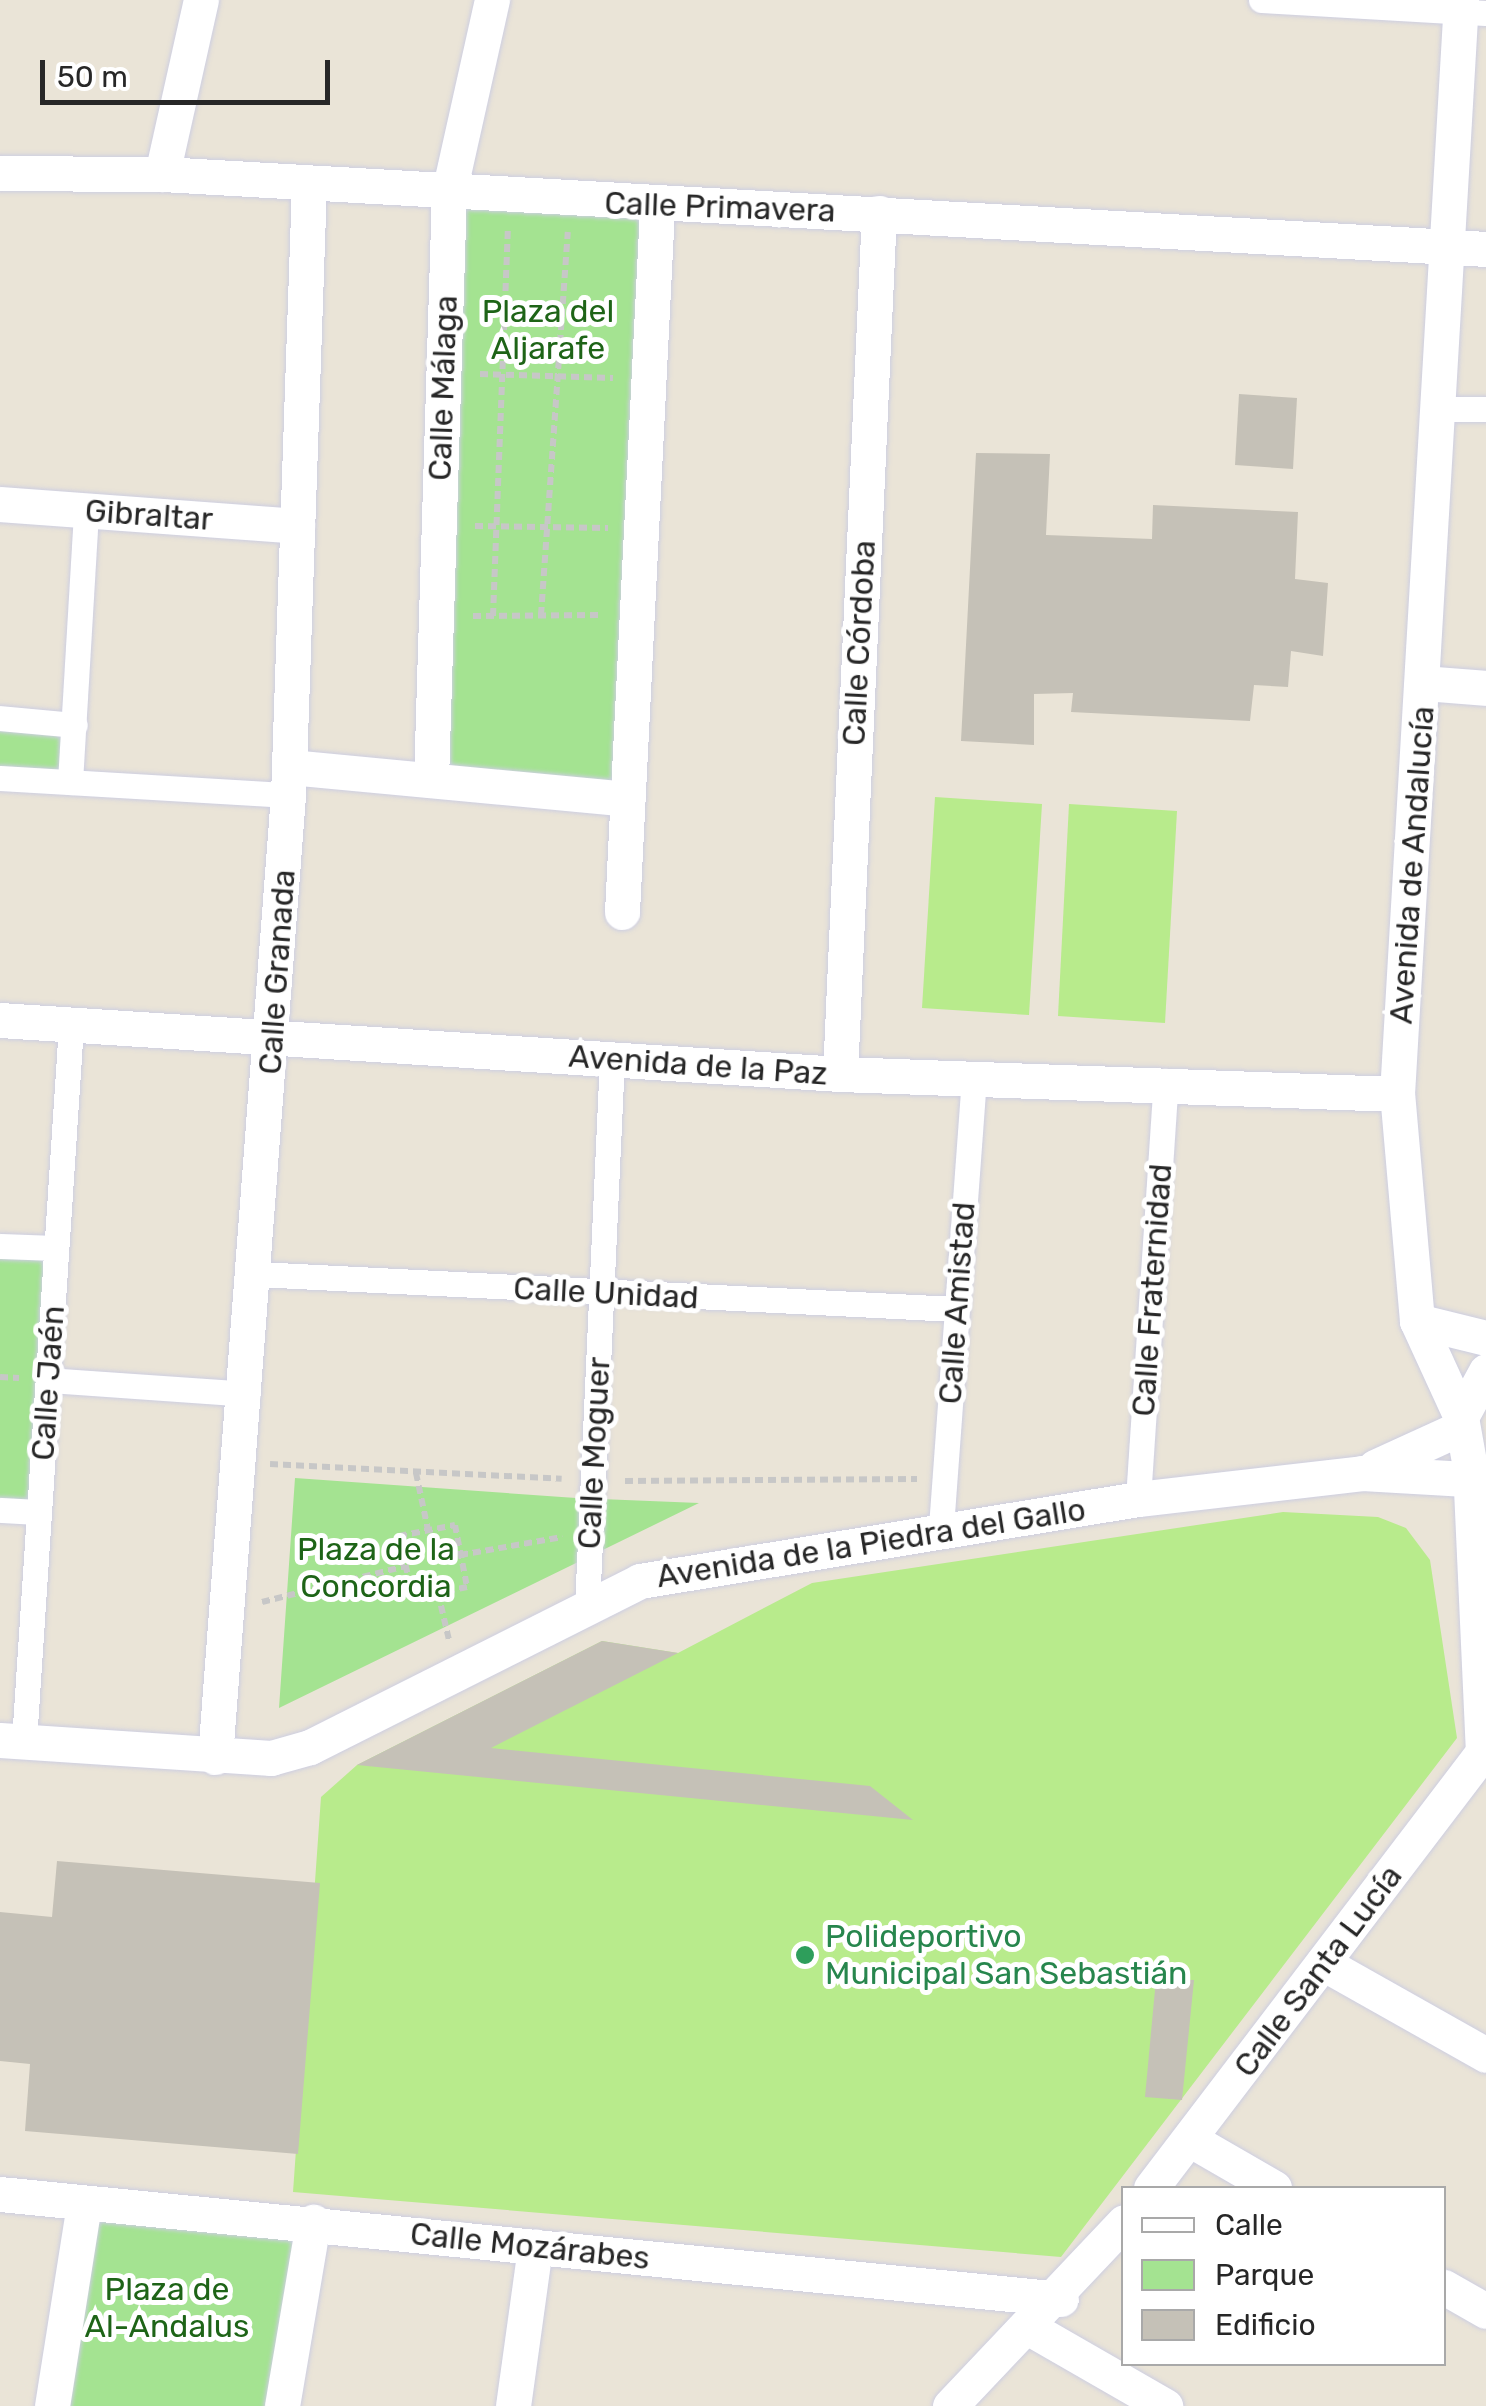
<!DOCTYPE html>
<html>
<head>
<meta charset="utf-8">
<style>
  body { margin:0 }
  #map { position:relative; width:1486px; height:2406px; overflow:hidden; background:#eae4d7; font-family:Rubik,sans-serif }
  div>[style] { position:absolute }
  .green>* { inset:0; background:#a4e391 }
  .pitch>* { inset:0; background:#b8eb8c }
  .building>* { inset:0; background:#c5c1b7 }
  .path>* { height:6px; margin-top:-3px; transform-origin:0; background:repeating-linear-gradient(90deg,#c7c7c7 0 8px,transparent 0 13px) }
  .roads { filter:drop-shadow(0 0 2px #cdcee1) drop-shadow(0 0 2px #cdcee1) }
  .pedestrian>* { height:25px; margin:-12.5px; padding:0 12.5px; transform-origin:12.5px; border-radius:12.5px; background:#fff }
  .minor>* { height:35px; margin:-17.5px; padding:0 17.5px; transform-origin:17.5px; border-radius:17.5px; background:#fff }
  .dots>* { width:28px; height:28px; translate:-50% -50%; box-sizing:border-box; border:5px solid #fff; border-radius:50% }
  span { translate:-50% -50%; white-space:nowrap; text-align:center; line-height:1.15; -webkit-text-stroke:10px #fff; paint-order:stroke }
  .street-label { font-size:32px; color:#272727 }
  .park-label { font-size:32px; color:#1e6417 }
  .leisure-label { font-size:32px; color:#27864d }
  .left { translate:0 -50%; text-align:left }
  .legend { position:absolute; left:1121px; top:2186px; width:325px; height:180px; box-sizing:border-box; background:#fff; border:2px solid #a9a9a9; margin:0; padding:12px 18px; list-style:none; font-size:30px; color:#272727 }
  .legend li { display:flex; align-items:center; gap:20px; height:50px }
  .legend b { width:50px; border:2px solid #a9a9a9 }
  .scale { position:absolute; left:40px; top:60px; width:290px; height:45px; box-sizing:border-box; border:5px solid #272727; border-top:0; padding-left:12px; font-size:30px; line-height:35px; white-space:nowrap; color:#272727; -webkit-text-stroke:8px #fff; paint-order:stroke }
</style>
</head>
<body>
<div id="map">
  <div class="green">
    <div style="clip-path:polygon(449px 192px,657px 208px,627px 799px,431px 780px)"></div>
    <div style="clip-path:polygon(0 718px,75px 725px,70px 782px,0 778px)"></div>
    <div style="clip-path:polygon(0 1246px,56px 1248px,39px 1512px,0 1510px)"></div>
    <div style="clip-path:polygon(295px 1478px,576px 1498px,699px 1503px,279px 1708px)"></div>
    <div style="clip-path:polygon(84px 2204px,313px 2222px,282px 2406px,52px 2406px)"></div>
  </div>
  <div class="pitch">
    <div style="clip-path:polygon(935px 797px,1042px 804px,1029px 1015px,922px 1008px)"></div>
    <div style="clip-path:polygon(1069px 804px,1177px 811px,1165px 1023px,1058px 1016px)"></div>
    <div style="clip-path:polygon(1283px 1512px,1378px 1517px,1406px 1528px,1430px 1560px,1457px 1738px,1061px 2257px,293px 2192px,321px 1797px,357px 1765px,602px 1641px,678px 1653px,812px 1583px)"></div>
  </div>
  <div class="building">
    <div style="clip-path:polygon(1239px 394px,1297px 398px,1293px 469px,1235px 465px)"></div>
    <div style="clip-path:polygon(976px 453px,1050px 454px,1046px 535px,1152px 539px,1153px 505px,1298px 512px,1295px 579px,1328px 583px,1323px 656px,1291px 651px,1288px 687px,1254px 685px,1250px 721px,1071px 712px,1073px 693px,1034px 694px,1034px 745px,961px 741px)"></div>
    <div style="clip-path:polygon(602px 1641px,678px 1653px,491px 1748px,870px 1786px,913px 1820px,357px 1765px)"></div>
    <div style="clip-path:polygon(57px 1861px,320px 1883px,298px 2154px,25px 2131px,30px 2064px,0 2061px,0 1912px,52px 1917px)"></div>
    <div style="clip-path:polygon(1156px 1979px,1194px 1980px,1182px 2100px,1145px 2097px)"></div>
  </div>
  <div class="path">
    <div style="left:480px;top:374px;width:133px;rotate:1.7deg"></div>
    <div style="left:475px;top:526px;width:133px;rotate:0.9deg"></div>
    <div style="left:541px;top:615px;width:384px;rotate:-86deg"></div>
    <div style="left:473px;top:616px;width:127px;rotate:-0.5deg"></div>
    <div style="left:493px;top:616px;width:387px;rotate:-87.8deg"></div>
    <div style="left:0;top:1377px;width:19px;rotate:3deg"></div>
    <div style="left:270px;top:1464px;width:292px;rotate:2.9deg"></div>
    <div style="left:416px;top:1473px;width:58px;rotate:78.1deg"></div>
    <div style="left:625px;top:1481px;width:292px;rotate:-0.4deg"></div>
    <div style="left:455px;top:1525px;width:63px;rotate:79deg"></div>
    <div style="left:467px;top:1587px;width:55px;rotate:168.5deg"></div>
    <div style="left:413px;top:1598px;width:64px;rotate:-102.7deg"></div>
    <div style="left:399px;top:1536px;width:57px;rotate:-11.1deg"></div>
    <div style="left:460px;top:1555px;width:104px;rotate:-10deg"></div>
    <div style="left:438px;top:1593px;width:48px;rotate:76.8deg"></div>
    <div style="left:262px;top:1602px;width:148px;rotate:-14deg"></div>
  </div>
  <div class="roads">
    <div class="pedestrian">
      <div style="left:1261px;top:0;width:225px;rotate:3.3deg"></div>
      <div style="left:1437px;top:409px;width:49px"></div>
      <div style="left:0;top:718px;width:75px;rotate:5.3deg"></div>
      <div style="left:0;top:778px;width:289px;rotate:3.4deg"></div>
      <div style="left:70px;top:782px;width:272px;rotate:-86.6deg"></div>
      <div style="left:0;top:1246px;width:56px;rotate:2deg"></div>
      <div style="left:257px;top:1274px;width:700px;rotate:2.87deg"></div>
      <div style="left:48px;top:1380px;width:200px;rotate:4deg"></div>
      <div style="left:1138px;top:1499px;width:419px;rotate:-86.2deg"></div>
      <div style="left:0;top:1510px;width:39px;rotate:3deg"></div>
      <div style="left:941px;top:1527px;width:449px;rotate:-85.8deg"></div>
      <div style="left:587px;top:1607px;width:549px;rotate:-87.39deg"></div>
      <div style="left:24px;top:1741px;width:718px;rotate:-86.24deg"></div>
    </div>
    <div class="minor">
      <div style="left:0;top:173px;width:162px;rotate:0.4deg"></div>
      <div style="left:162px;top:174px;width:1326px;rotate:3.24deg"></div>
      <div style="left:162px;top:174px;width:178px;rotate:-77.4deg"></div>
      <div style="left:0;top:504px;width:298px;rotate:4.2deg"></div>
      <div style="left:1423px;top:683px;width:63px;rotate:4.5deg"></div>
      <div style="left:290px;top:767px;width:339px;rotate:5.4deg"></div>
      <div style="left:431px;top:780px;width:588px;rotate:-88.25deg"></div>
      <div style="left:449px;top:192px;width:197px;rotate:-77.4deg"></div>
      <div style="left:622px;top:912px;width:705px;rotate:-87.15deg"></div>
      <div style="left:0;top:1020px;width:842px;rotate:3.68deg"></div>
      <div style="left:840px;top:1074px;width:557px;rotate:2.06deg"></div>
      <div style="left:840px;top:1074px;width:862px;rotate:-87.41deg"></div>
      <div style="left:1417px;top:1321px;width:71px;rotate:13.8deg"></div>
      <div style="left:1461px;top:1417px;width:106px;rotate:-114.6deg"></div>
      <div style="left:1417px;top:1321px;width:228px;rotate:-95deg"></div>
      <div style="left:1397px;top:1094px;width:1096px;rotate:-86.65deg"></div>
      <div style="left:1375px;top:1467px;width:94px;rotate:-24.6deg"></div>
      <div style="left:1471px;top:1489px;width:264px;rotate:87.4deg"></div>
      <div style="left:1475px;top:1495px;width:79px;rotate:-100.2deg"></div>
      <div style="left:1461px;top:1417px;width:52px;rotate:-61.5deg"></div>
      <div style="left:0;top:1740px;width:272px;rotate:3.8deg"></div>
      <div style="left:271px;top:1758px;width:41px;rotate:-15.8deg"></div>
      <div style="left:310px;top:1747px;width:369px;rotate:-26.7deg"></div>
      <div style="left:640px;top:1581px;width:505px;rotate:-9.35deg"></div>
      <div style="left:1138px;top:1499px;width:226px;rotate:-6.6deg"></div>
      <div style="left:1362px;top:1473px;width:104px;rotate:3.3deg"></div>
      <div style="left:215px;top:1757px;width:965px;rotate:-85.66deg"></div>
      <div style="left:288px;top:795px;width:609px;rotate:-88.03deg"></div>
      <div style="left:1323px;top:1963px;width:187px;rotate:29.4deg"></div>
      <div style="left:1191px;top:2140px;width:96px;rotate:30deg"></div>
      <div style="left:1151px;top:2188px;width:553px;rotate:-52.72deg"></div>
      <div style="left:0;top:2194px;width:1066px;rotate:5.65deg"></div>
      <div style="left:1444px;top:2287px;width:48px;rotate:29.7deg"></div>
      <div style="left:1031px;top:2329px;width:155px;rotate:29.9deg"></div>
      <div style="left:52px;top:2406px;width:205px;rotate:-81deg"></div>
      <div style="left:282px;top:2406px;width:187px;rotate:-80.4deg"></div>
      <div style="left:513px;top:2406px;width:161px;rotate:-82.1deg"></div>
      <div style="left:950px;top:2406px;width:253px;rotate:-46.6deg"></div>
    </div>
  </div>
  <div class="dots">
    <div style="left:805px;top:1955px;background:#2e9e5b"></div>
  </div>
  <div class="street-label">
    <span style="left:720px;top:207px;rotate:2deg">Calle Primavera</span>
    <span style="left:443px;top:388px;rotate:-88deg">Calle Málaga</span>
    <span style="left:149px;top:515px;rotate:4deg">Gibraltar</span>
    <span style="left:859px;top:643px;rotate:-87deg">Calle Córdoba</span>
    <span style="left:1412px;top:865px;rotate:-86deg">Avenida de Andalucía</span>
    <span style="left:277px;top:972px;rotate:-86deg">Calle Granada</span>
    <span style="left:698px;top:1065px;rotate:4deg">Avenida de la Paz</span>
    <span style="left:1152px;top:1290px;rotate:-86deg">Calle Fraternidad</span>
    <span style="left:606px;top:1293px;rotate:3deg">Calle Unidad</span>
    <span style="left:957px;top:1303px;rotate:-86deg">Calle Amistad</span>
    <span style="left:48px;top:1383px;rotate:-86deg">Calle Jaén</span>
    <span style="left:594px;top:1453px;rotate:-87deg">Calle Moguer</span>
    <span style="left:871px;top:1543px;rotate:-9deg">Avenida de la Piedra del Gallo</span>
    <span style="left:1318px;top:1971px;rotate:-53deg">Calle Santa Lucía</span>
    <span style="left:530px;top:2246px;rotate:6deg">Calle Mozárabes</span>
  </div>
  <div class="park-label">
    <span style="left:548px;top:330px">Plaza del<br>Aljarafe</span>
    <span style="left:376px;top:1568px">Plaza de la<br>Concordia</span>
    <span style="left:167px;top:2308px">Plaza de<br>Al-Andalus</span>
  </div>
  <div class="leisure-label">
    <span class="left" style="left:825px;top:1955px">Polideportivo<br>Municipal San Sebastián</span>
  </div>
  <ul class="legend">
  <li><b style="height:12px;background:#fff"></b>Calle</li>
  <li><b style="height:28px;background:#a4e391"></b>Parque</li>
  <li><b style="height:28px;background:#c5c1b7"></b>Edificio</li>
  </ul>
  <div class="scale">50 m</div>
</div>
</body>
</html>
